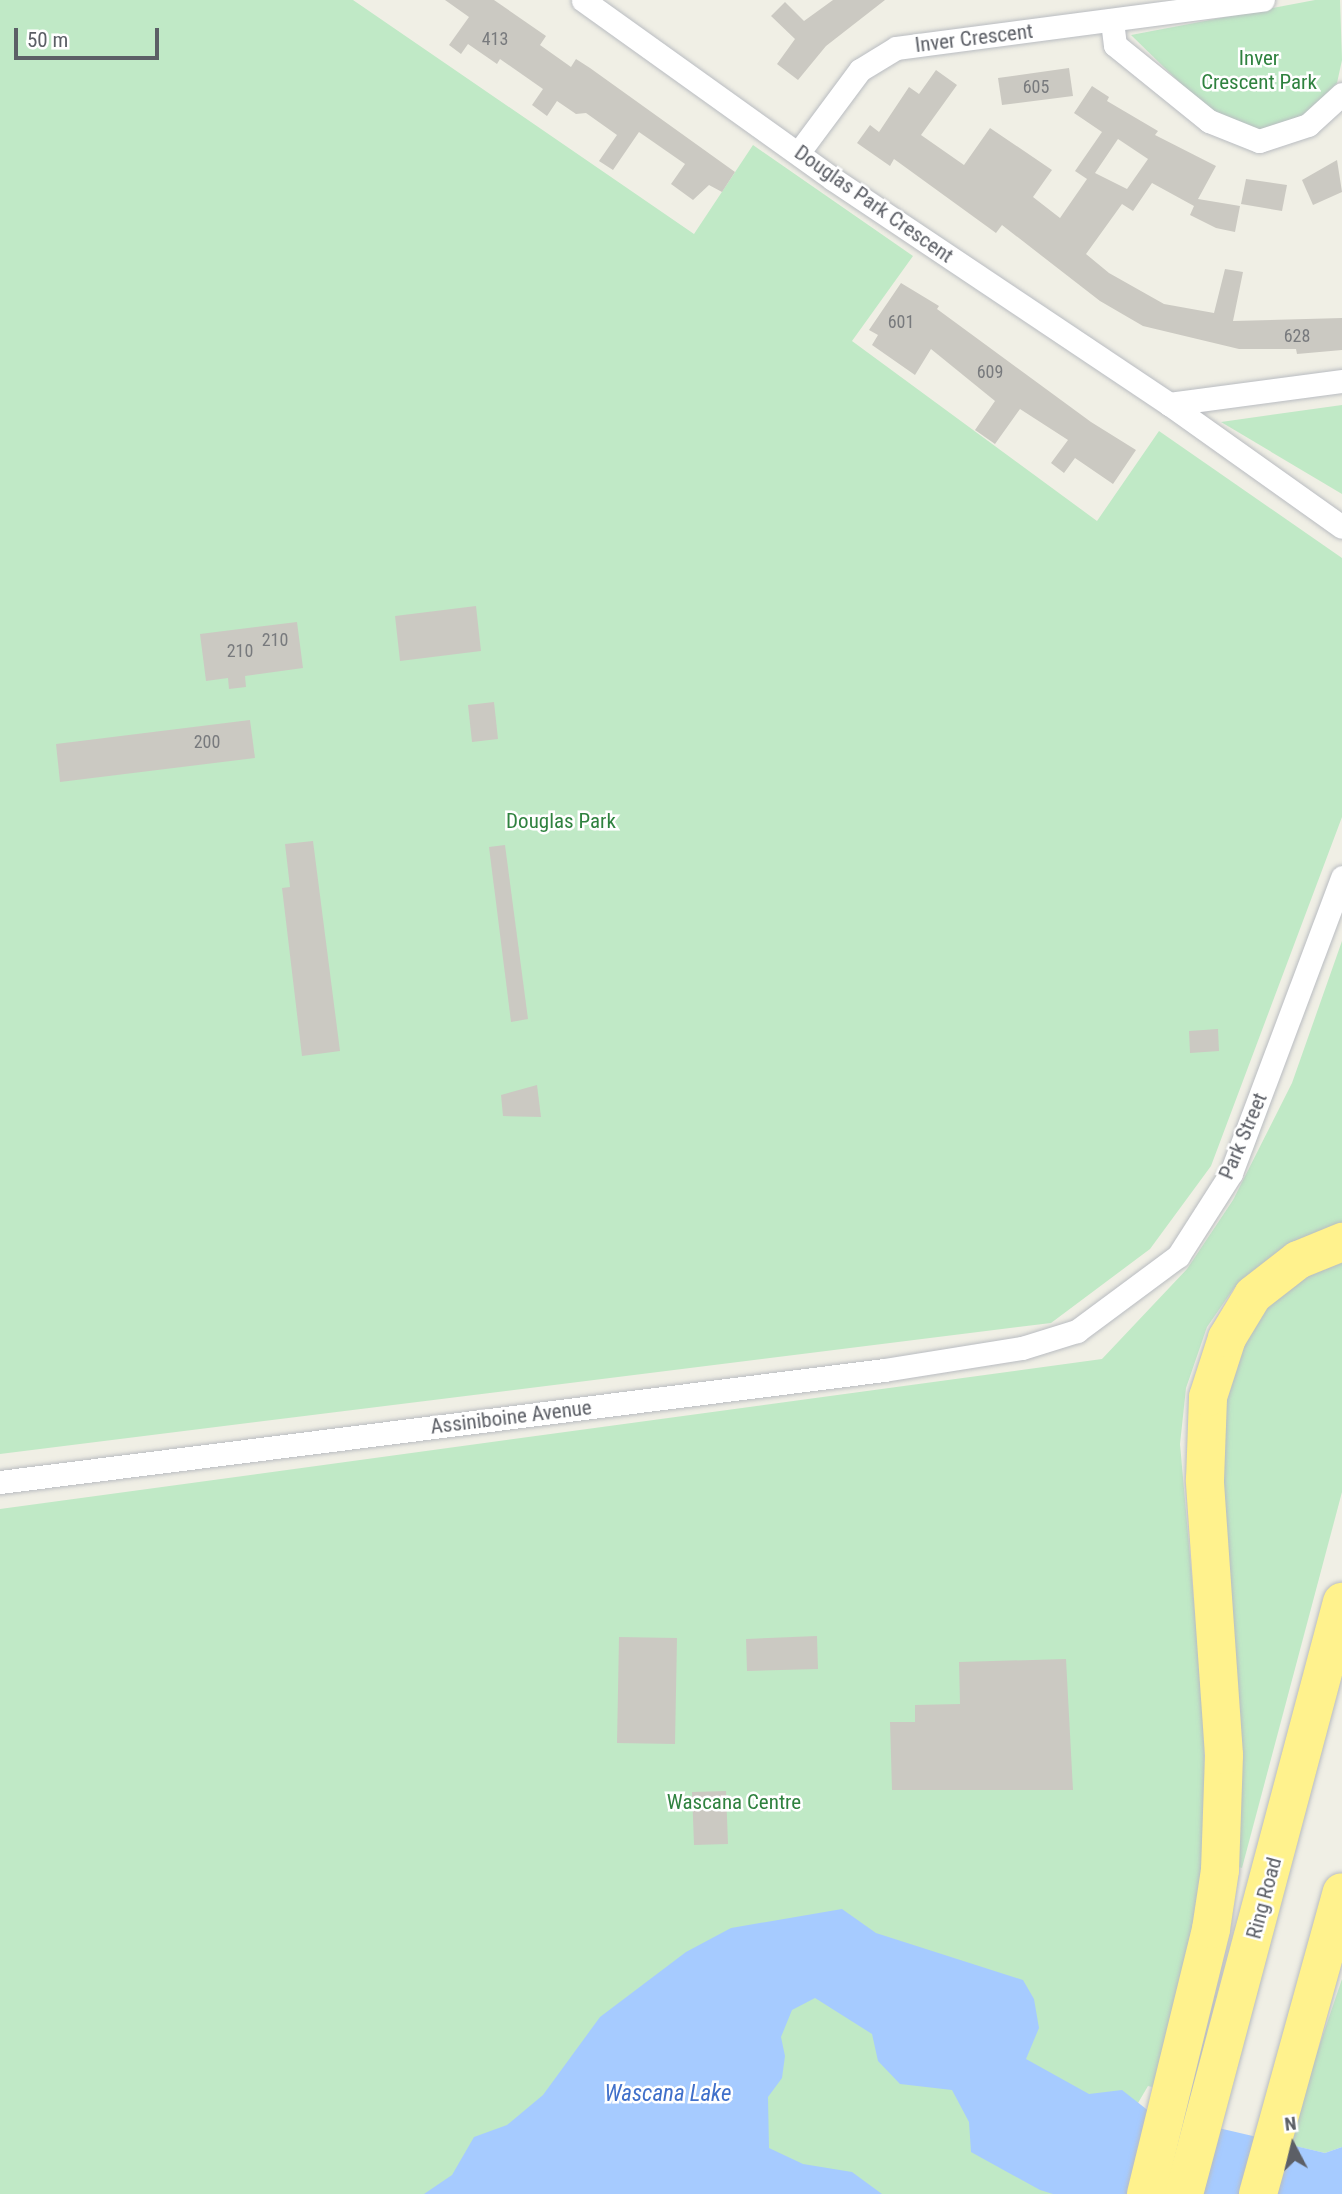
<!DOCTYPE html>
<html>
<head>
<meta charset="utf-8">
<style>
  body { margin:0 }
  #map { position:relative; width:1342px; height:2194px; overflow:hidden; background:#f0efe5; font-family:"Roboto Condensed",sans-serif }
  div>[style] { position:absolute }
  .green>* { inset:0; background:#c0e9c6 }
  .water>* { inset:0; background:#a6cbff }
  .building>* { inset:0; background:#cbc9c2 }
  .roads { filter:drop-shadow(0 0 2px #b9bcc1) drop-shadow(0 0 2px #b9bcc1) }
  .minor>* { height:23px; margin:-11.5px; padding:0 11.5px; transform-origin:11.5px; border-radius:11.5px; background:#fff }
  .motorway>* { height:38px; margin:-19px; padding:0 19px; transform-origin:19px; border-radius:19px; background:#fff28d }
  span { translate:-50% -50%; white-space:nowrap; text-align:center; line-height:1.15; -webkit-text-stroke:5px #fff; paint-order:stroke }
  .number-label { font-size:18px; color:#787a7d }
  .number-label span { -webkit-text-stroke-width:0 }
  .street-label { font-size:21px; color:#5c5f66 }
  .park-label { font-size:21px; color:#2f823f }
  .water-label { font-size:23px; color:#4070ca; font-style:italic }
  .north { position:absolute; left:1258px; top:2110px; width:70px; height:70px; -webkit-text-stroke:5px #fff; paint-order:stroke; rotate:353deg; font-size:19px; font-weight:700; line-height:28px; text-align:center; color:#5c5f66 }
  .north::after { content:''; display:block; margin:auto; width:24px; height:32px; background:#5c5f66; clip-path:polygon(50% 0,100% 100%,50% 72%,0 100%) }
  .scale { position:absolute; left:14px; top:28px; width:145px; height:32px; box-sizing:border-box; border:4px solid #5c5f66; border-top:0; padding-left:9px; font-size:21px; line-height:24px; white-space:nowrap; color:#5c5f66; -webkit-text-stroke:5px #fff; paint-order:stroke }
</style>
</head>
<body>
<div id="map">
  <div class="green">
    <div style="clip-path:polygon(0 0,353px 0,694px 234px,753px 145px,913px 256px,852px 341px,1097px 521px,1159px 431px,1342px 558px,1342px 817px,1211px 1166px,1150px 1249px,1051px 1323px,0 1454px)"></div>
    <div style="clip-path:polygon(1315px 0,1340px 0,1342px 60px,1337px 83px,1303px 118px,1260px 133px,1212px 114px,1131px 35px)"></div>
    <div style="clip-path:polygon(1342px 405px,1342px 494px,1221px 422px)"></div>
    <div style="clip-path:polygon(1342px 941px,1342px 1227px,1290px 1244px,1234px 1288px,1207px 1327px,1186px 1388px,1180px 1444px,1203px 1704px,1207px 1860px,1161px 2089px,1148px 2086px,1138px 2103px,1111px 2194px,0 2194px,0 1509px,1102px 1359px,1187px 1269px,1233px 1200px,1292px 1083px)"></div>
    <div style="clip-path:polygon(1342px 1255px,1342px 1492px,1242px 1868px,1226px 1863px,1216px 1472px,1227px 1360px,1278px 1286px)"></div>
    <div style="clip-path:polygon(1342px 1979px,1342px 2147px,1325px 2153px,1286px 2144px)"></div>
  </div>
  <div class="water">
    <div style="clip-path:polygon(842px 1909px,876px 1933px,1023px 1980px,1034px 1999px,1039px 2028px,1026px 2059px,1089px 2094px,1122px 2090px,1150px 2112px,1325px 2153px,1342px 2147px,1342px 2194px,1053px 2194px,1040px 2190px,971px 2152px,969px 2122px,952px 2090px,900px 2084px,878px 2061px,872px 2034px,815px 1998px,792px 2010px,781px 2037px,785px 2056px,782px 2078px,768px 2097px,769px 2148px,803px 2164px,852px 2172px,882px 2194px,424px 2194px,452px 2175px,474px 2137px,507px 2125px,543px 2095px,600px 2017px,686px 1952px,731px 1928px)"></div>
  </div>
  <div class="building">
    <div style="clip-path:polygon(445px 0,494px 0,546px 36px,540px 45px,571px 67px,576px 59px,590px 68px,735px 172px,722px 192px,709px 185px,693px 200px,671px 184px,685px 164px,639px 132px,613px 170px,599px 161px,617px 135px,586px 113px,576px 114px,557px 101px,547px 116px,532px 105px,543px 89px,500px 59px,497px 64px,468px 44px,461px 54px,449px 45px,469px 17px)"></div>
    <div style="clip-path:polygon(833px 0,885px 0,826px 46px,798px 80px,777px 64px,795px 39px,771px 16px,785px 2px,804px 21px)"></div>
    <div style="clip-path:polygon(1069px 68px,1073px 96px,1002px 105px,998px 78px)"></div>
    <div style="clip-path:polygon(evenodd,936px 70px,957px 85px,921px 135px,964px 165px,990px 128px,1052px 170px,1033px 197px,1060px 218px,1087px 179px,1075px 171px,1102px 132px,1074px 113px,1092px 86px,1109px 97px,1107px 101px,1158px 131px,1155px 135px,1216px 166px,1198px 199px,1240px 206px,1235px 232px,1216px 228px,1190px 215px,1194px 206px,1152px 183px,1133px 211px,1122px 204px,1086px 254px,1109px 273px,1164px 304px,1214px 313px,1225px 269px,1243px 272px,1233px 321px,1342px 318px,1342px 350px,1297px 354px,1296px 349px,1239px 349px,1143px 326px,1100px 301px,1002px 225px,996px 233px,894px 159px,890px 166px,857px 143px,870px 125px,879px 132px,909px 87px,919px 94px,936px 70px,1118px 139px,1148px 159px,1127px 189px,1095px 173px,1118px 139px)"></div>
    <div style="clip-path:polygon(1337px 160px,1342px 192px,1313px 205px,1302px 180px)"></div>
    <div style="clip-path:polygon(1246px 179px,1287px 185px,1282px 211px,1241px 204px)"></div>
    <div style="clip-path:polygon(901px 283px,939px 306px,937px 309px,1091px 422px,1136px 450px,1113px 484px,1075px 458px,1064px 473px,1051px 463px,1068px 440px,1020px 409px,995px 444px,975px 430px,995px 401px,931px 349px,915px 375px,872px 345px,878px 335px,869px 330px)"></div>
    <div style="clip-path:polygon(476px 606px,481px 651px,400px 661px,395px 616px)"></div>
    <div style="clip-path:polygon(297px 622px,303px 668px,245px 676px,246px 687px,229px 689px,228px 678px,206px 681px,200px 634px)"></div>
    <div style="clip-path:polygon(494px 702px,498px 739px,472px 742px,468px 705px)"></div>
    <div style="clip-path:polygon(250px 720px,255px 758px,60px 782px,56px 744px)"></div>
    <div style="clip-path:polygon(313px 841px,340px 1051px,302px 1056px,282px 888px,290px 887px,285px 844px)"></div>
    <div style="clip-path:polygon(505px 845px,528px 1019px,511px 1022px,489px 847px)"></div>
    <div style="clip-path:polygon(1218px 1029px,1219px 1051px,1190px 1053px,1189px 1031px)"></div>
    <div style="clip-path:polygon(537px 1085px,541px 1117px,503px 1116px,501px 1095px)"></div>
    <div style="clip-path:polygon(817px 1636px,818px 1669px,747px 1671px,746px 1639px)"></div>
    <div style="clip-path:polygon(619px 1637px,677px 1638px,675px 1744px,617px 1743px)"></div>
    <div style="clip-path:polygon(1066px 1659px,1073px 1790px,892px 1790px,890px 1722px,915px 1722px,915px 1705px,960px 1704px,959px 1662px)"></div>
    <div style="clip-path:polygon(726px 1791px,728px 1844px,694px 1845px,692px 1792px)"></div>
  </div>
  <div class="roads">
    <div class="minor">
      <div style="left:583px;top:0;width:307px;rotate:35.6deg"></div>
      <div style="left:833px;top:179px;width:404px;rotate:33.8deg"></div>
      <div style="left:1169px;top:404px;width:212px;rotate:35.4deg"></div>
      <div style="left:1112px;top:21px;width:24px;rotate:83deg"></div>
      <div style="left:1115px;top:45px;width:121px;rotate:39deg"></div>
      <div style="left:1209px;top:121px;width:54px;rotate:21.8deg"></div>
      <div style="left:1259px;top:141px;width:52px;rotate:-18.1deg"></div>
      <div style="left:1308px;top:125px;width:46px;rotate:-42.4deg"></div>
      <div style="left:799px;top:152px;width:102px;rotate:-53.4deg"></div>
      <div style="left:860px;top:70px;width:42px;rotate:-31.4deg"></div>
      <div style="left:896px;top:48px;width:370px;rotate:-7.5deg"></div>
      <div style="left:1169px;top:404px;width:175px;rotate:-7.6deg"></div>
      <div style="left:0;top:1482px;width:891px;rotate:-7.22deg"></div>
      <div style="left:884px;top:1370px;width:140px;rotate:-9.1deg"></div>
      <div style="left:1022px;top:1348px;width:58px;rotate:-17.2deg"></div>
      <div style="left:1077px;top:1331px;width:126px;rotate:-36.6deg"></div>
      <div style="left:1178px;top:1256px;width:98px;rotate:-57.4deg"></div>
      <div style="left:1231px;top:1173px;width:316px;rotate:-69.4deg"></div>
    </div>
    <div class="motorway">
      <div style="left:1146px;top:2194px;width:273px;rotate:-76.2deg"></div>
      <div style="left:1211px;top:1929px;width:60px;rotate:-81.3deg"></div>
      <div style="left:1220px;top:1870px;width:115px;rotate:-88deg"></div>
      <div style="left:1224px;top:1755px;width:276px;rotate:-94deg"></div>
      <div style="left:1205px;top:1480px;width:83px;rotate:-87.9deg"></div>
      <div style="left:1208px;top:1397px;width:62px;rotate:-72.1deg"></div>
      <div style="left:1227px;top:1338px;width:50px;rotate:-58.8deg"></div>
      <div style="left:1253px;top:1295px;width:57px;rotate:-37.9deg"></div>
      <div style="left:1298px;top:1260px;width:48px;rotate:-22.2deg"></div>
      <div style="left:1184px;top:2194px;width:613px;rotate:-75.06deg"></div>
      <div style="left:1258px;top:2194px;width:313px;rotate:-74.5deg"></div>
    </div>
  </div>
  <div class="number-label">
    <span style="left:495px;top:39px">413</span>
    <span style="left:1036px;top:87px">605</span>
    <span style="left:901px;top:322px">601</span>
    <span style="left:1297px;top:336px">628</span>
    <span style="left:990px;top:372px">609</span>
    <span style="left:275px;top:640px">210</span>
    <span style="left:240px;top:651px">210</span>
    <span style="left:207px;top:742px">200</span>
  </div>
  <div class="street-label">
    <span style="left:974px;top:38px;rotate:-7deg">Inver Crescent</span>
    <span style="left:874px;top:204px;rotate:35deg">Douglas Park Crescent</span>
    <span style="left:1243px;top:1136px;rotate:-67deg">Park Street</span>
    <span style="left:511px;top:1417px;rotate:-7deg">Assiniboine Avenue</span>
    <span style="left:1264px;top:1898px;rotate:-75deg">Ring Road</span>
  </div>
  <div class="park-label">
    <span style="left:1259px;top:70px">Inver<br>Crescent Park</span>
    <span style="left:561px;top:821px">Douglas Park</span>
    <span style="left:734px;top:1802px">Wascana Centre</span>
  </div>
  <div class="water-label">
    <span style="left:668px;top:2094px">Wascana Lake</span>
  </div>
  <div class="north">N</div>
  <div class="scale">50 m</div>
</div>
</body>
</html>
